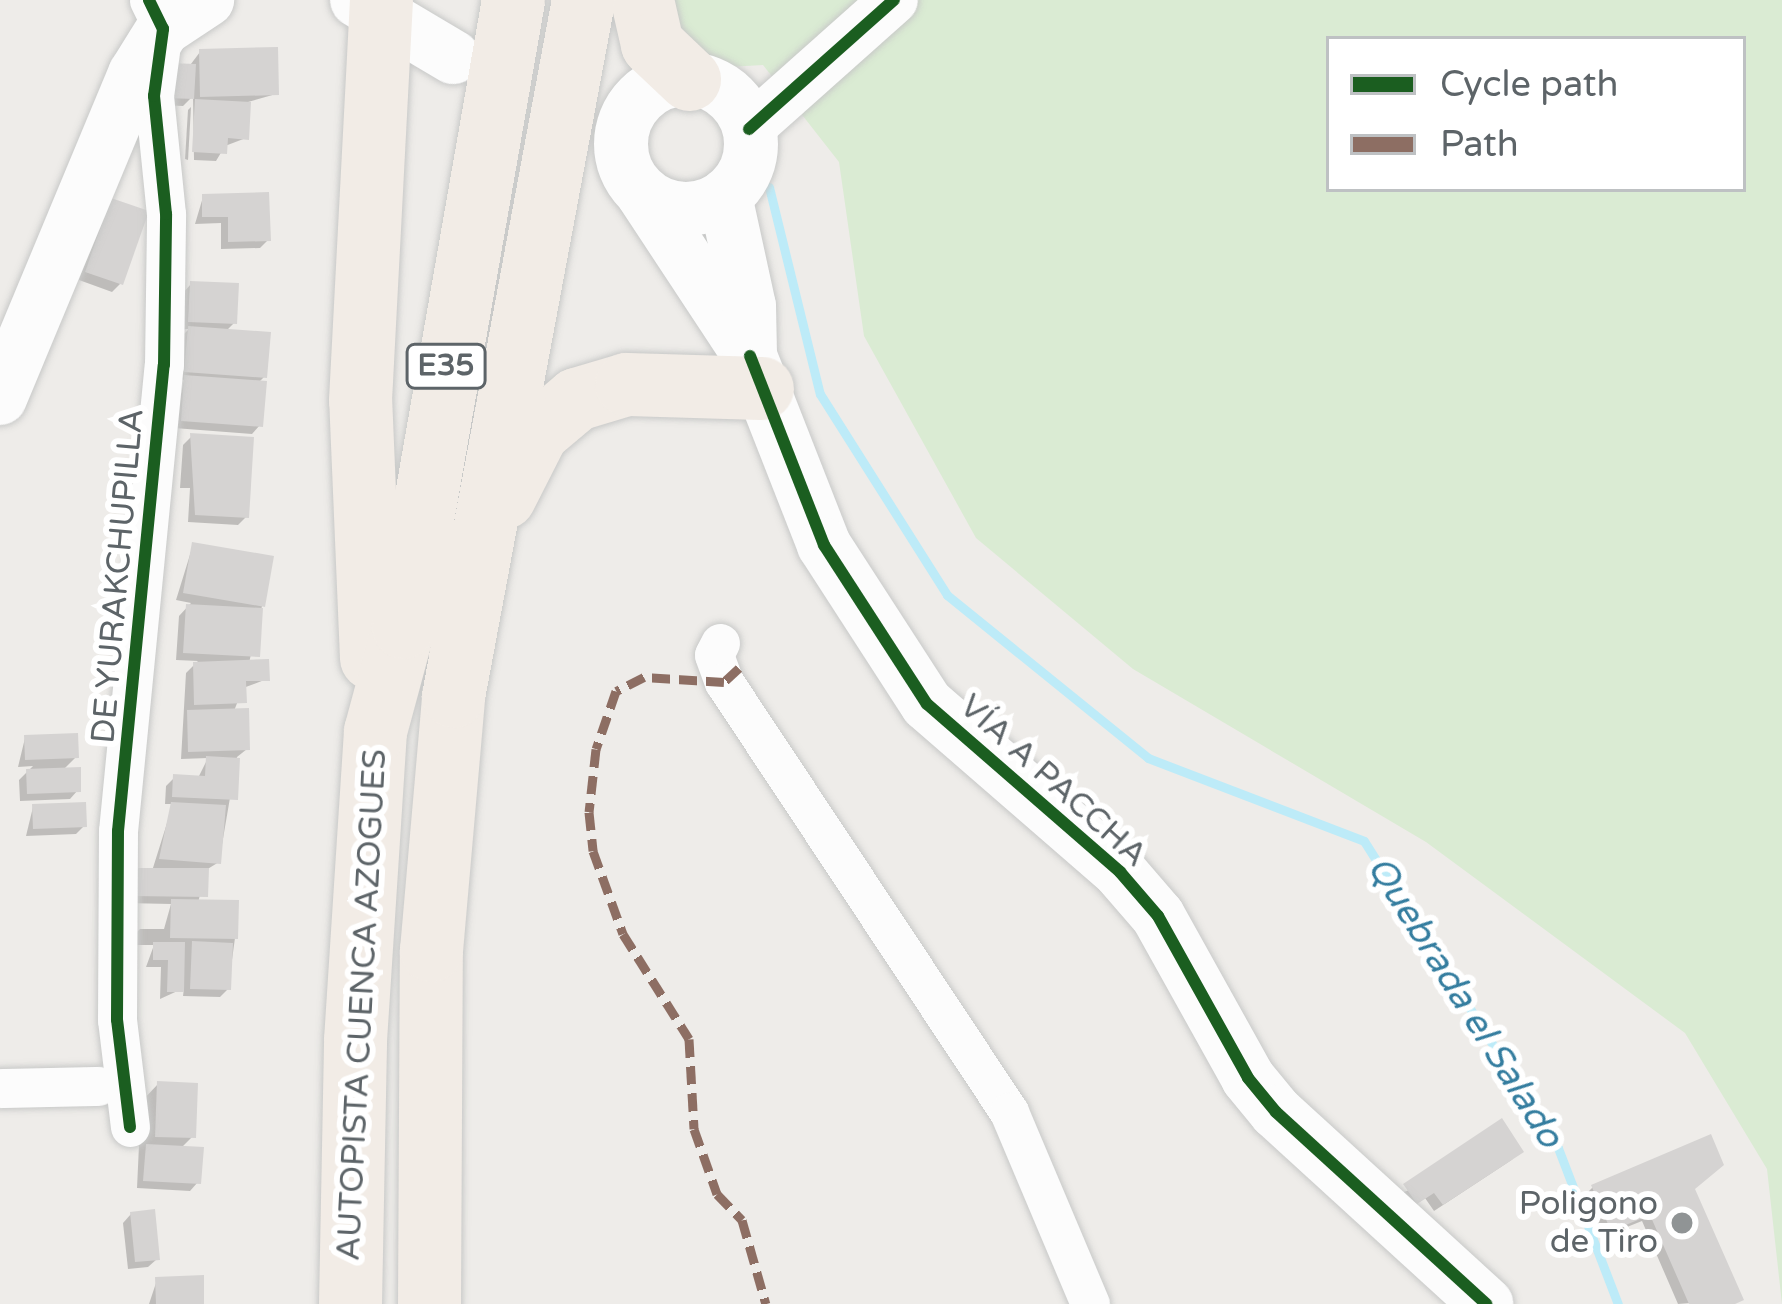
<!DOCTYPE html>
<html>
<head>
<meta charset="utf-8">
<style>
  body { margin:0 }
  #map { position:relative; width:1782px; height:1304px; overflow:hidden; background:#eeece9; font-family:"Varela Round",sans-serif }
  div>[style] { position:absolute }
  .green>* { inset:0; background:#daebd3 }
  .shadow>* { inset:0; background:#0003 }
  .stream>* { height:9px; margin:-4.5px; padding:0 4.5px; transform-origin:4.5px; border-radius:4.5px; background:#bdebf8 }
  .building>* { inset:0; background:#d5d3d2 }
  .roads { filter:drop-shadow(0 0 3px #c8c9c8) drop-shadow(0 0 3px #c8c9c8) }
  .minor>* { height:39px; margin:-19.5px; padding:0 19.5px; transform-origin:19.5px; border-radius:19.5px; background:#fcfcfc }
  .tertiary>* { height:48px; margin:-24px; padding:0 24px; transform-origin:24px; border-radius:24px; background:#fcfcfc }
  .secondary>* { height:54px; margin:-27px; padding:0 27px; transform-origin:27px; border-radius:27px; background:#fcfcfc }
  .secondary>.ring { margin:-27px; padding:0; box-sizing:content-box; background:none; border:54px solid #fcfcfc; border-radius:50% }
  .trunk>* { height:63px; margin:-31.5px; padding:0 31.5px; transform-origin:31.5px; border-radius:31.5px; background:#f2ece6 }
  .quiet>* { height:9px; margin-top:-4.5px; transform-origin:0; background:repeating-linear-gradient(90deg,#8d6e63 0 18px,transparent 0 27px) }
  .cycleway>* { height:12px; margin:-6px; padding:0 6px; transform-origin:6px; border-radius:6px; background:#1b5e20 }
  .dots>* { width:33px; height:33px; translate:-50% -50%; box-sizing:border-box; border:6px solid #fff; border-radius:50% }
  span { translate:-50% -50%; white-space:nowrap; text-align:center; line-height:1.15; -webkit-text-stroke:12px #fff; paint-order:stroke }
  .shield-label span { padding:3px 9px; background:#fff; border:3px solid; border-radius:9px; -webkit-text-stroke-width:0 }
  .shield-label { font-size:30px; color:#5d6468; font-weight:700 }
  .street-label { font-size:33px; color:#5d6468 }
  .poi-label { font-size:33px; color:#5d6468 }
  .right { translate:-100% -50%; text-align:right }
  .water-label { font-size:36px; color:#347d9f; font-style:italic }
  .legend { position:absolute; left:1326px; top:36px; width:420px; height:156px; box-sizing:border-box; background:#fff; border:3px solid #bec1c3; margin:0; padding:15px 21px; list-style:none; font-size:36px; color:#5d6468 }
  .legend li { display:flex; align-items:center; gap:24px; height:60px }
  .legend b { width:60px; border:3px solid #bec1c3 }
</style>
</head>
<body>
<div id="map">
  <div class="green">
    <div style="clip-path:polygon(evenodd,662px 0,1782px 0,1782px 1304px,1767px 1169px,1685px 1033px,1426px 842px,1133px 669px,976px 538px,864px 336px,839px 162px,763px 65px,728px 67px,700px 57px,662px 0,1329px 39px,1743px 39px,1743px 189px,1329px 189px,1329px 39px)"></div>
  </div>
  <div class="shadow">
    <div style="clip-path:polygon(200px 52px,276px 94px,248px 102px,246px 138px,225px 146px,216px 161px,194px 160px,193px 96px,183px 106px,160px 105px)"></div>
    <div style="clip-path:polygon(191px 107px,188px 160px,185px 159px,188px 110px)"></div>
    <div style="clip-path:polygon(203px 197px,268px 240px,260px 248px,221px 249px,221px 223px,195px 224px)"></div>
    <div style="clip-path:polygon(103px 209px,120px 284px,112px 292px,79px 280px)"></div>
    <div style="clip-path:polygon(191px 284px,234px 323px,225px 332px,264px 377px,257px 384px,260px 425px,252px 434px,174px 428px,184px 380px,177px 379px,181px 337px,189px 329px,181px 329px,183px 293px)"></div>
    <div style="clip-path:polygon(191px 437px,246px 517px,238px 525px,188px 522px,190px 488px,180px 488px,183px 445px)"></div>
    <div style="clip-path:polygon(193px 545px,262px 606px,249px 663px,267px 679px,243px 688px,234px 711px,247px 749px,237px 757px,219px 862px,206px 870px,198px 903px,235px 938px,228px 989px,220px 997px,183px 996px,184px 988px,160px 999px,161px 967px,146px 967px,154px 945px,131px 945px,132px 937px,140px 929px,164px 929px,171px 904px,124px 903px,152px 871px,173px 804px,165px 804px,166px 786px,175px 777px,198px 778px,208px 758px,181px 759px,186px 673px,198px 661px,176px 660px,179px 616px,191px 603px,176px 600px)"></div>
    <div style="clip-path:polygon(25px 738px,76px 757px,63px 770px,78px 790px,70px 799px,20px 801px,19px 780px,33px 766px,18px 767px)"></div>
    <div style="clip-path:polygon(33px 807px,84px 826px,76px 834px,26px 836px)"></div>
    <div style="clip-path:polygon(158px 1084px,193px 1136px,180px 1149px,198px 1182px,190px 1191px,137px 1188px,141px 1102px)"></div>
    <div style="clip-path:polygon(1513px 1159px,1434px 1211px,1425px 1198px,1408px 1210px,1397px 1194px)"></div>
    <div style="clip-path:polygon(1593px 1187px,1692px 1189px,1740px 1299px,1678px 1304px,1642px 1221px,1602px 1237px,1585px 1195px)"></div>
    <div style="clip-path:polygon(131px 1214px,157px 1259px,148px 1267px,128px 1269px,123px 1223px)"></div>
    <div style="clip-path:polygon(157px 1280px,201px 1304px,149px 1304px)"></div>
  </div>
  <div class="stream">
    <div style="left:769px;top:187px;width:213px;rotate:76.2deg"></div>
    <div style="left:820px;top:394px;width:238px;rotate:57.7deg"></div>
    <div style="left:947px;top:595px;width:259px;rotate:39deg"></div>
    <div style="left:1148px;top:758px;width:231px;rotate:21deg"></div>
    <div style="left:1364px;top:841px;width:363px;rotate:57.7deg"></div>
    <div style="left:1558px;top:1148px;width:167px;rotate:69deg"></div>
  </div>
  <div class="building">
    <div style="clip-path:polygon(278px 47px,279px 95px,200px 97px,199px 49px)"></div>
    <div style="clip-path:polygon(169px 63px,196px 64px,194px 99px,167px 98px)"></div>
    <div style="clip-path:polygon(195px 99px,251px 102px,249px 140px,228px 138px,227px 154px,192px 152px)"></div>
    <div style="clip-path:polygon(269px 192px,271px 241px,228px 242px,228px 217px,202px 217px,202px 194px)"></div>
    <div style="clip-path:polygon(111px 198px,149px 211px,123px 285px,85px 272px)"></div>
    <div style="clip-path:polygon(190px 281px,239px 283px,237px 324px,188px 322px)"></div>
    <div style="clip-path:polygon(188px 326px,271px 332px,267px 378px,184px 372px)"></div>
    <div style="clip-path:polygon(184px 375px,267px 381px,263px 427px,181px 421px)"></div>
    <div style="clip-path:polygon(190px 433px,254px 437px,249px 518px,195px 515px)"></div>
    <div style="clip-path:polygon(192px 542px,274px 556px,265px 607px,183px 593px)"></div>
    <div style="clip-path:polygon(186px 604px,263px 608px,260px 657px,183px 653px)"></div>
    <div style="clip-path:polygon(269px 659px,270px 681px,246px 681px,247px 703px,194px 705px,193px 662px)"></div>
    <div style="clip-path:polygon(249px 708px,250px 750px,188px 752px,187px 710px)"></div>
    <div style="clip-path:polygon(78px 733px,79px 758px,25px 760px,24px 735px)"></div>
    <div style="clip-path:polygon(206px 756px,240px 758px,238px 800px,172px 797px,173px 774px,205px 776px)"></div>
    <div style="clip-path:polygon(81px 767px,81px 792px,27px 794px,26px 769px)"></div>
    <div style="clip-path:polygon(86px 802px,87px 827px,33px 829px,32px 804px)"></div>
    <div style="clip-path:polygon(171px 802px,226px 805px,221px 864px,159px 859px)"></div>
    <div style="clip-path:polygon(131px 868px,209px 868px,208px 897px,131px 896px)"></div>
    <div style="clip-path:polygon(171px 899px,239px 900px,238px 939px,170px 938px)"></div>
    <div style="clip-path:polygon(192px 941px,233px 943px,231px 990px,190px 989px)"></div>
    <div style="clip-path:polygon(153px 942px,185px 942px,184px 992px,167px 992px,168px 960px,153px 960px)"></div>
    <div style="clip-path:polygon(157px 1081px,198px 1083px,196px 1138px,155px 1137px)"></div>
    <div style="clip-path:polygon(1502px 1118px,1524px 1152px,1443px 1205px,1434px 1193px,1417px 1204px,1403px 1184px)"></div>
    <div style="clip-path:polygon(1711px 1134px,1724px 1165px,1695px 1189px,1744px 1300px,1735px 1304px,1689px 1304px,1650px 1215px,1611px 1231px,1591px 1185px)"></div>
    <div style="clip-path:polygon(146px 1144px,204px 1147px,201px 1184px,143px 1181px)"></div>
    <div style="clip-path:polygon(155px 1209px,160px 1260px,135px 1262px,130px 1212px)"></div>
    <div style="clip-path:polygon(204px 1275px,204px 1304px,156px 1304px,155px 1277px)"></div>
  </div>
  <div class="roads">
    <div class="minor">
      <div style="left:720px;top:643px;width:13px;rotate:117deg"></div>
      <div style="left:714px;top:655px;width:29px;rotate:70deg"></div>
      <div style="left:724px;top:682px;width:516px;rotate:56.46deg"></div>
      <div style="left:1009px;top:1112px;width:208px;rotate:67.1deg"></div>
      <div style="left:0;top:1088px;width:98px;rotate:-1.2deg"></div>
      <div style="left:130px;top:1127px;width:108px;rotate:-96.9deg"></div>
      <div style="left:117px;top:1020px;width:189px;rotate:-89.7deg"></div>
      <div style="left:118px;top:831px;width:468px;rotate:-84.4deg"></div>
      <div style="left:164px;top:365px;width:151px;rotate:-89.2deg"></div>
      <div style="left:166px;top:214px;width:119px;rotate:-95.8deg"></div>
      <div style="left:154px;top:96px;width:68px;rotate:-82.3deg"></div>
      <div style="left:163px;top:29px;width:32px;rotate:-116deg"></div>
    </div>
    <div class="tertiary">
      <div style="left:749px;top:129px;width:194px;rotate:-41.7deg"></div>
    </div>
    <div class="secondary">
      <div style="left:357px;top:0;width:112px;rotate:30.7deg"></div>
      <div class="ring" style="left:621px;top:79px;width:76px;height:76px"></div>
      <div style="left:643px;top:194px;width:194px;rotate:56.6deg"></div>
      <div style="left:750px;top:356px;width:203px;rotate:68.6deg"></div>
      <div style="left:824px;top:545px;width:189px;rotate:57.1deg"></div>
      <div style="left:927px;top:704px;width:256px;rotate:41deg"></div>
      <div style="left:1120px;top:872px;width:58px;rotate:49.2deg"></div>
      <div style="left:1158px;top:916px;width:185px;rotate:60.9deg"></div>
      <div style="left:1248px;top:1078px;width:44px;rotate:50.5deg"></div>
      <div style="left:1276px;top:1112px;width:285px;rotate:42.4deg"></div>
      <div style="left:725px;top:196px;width:113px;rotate:77.7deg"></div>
      <div style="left:749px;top:306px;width:47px;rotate:88.8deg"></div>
      <div style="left:0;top:398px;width:351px;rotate:-67.4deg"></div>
      <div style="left:135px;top:74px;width:53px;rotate:-58.1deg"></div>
      <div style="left:163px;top:29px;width:53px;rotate:-33.4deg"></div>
    </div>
    <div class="trunk">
      <div style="left:642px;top:0;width:45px;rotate:77.2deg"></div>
      <div style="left:652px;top:44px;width:51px;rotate:43.4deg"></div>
      <div style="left:504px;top:497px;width:73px;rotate:-63.1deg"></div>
      <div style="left:537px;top:432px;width:51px;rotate:-40.2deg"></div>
      <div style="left:576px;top:399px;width:52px;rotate:-16.7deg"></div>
      <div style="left:626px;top:384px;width:136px;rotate:1.7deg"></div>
      <div style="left:371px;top:658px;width:258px;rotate:-92.4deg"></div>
      <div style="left:360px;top:400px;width:401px;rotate:-87deg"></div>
      <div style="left:350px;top:1304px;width:264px;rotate:-88.9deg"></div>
      <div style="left:355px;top:1040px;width:310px;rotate:-86.3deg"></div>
      <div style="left:375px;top:731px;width:108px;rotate:-74.9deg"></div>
      <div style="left:403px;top:627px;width:637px;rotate:-80.05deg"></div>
      <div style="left:429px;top:1304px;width:354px;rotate:-89.7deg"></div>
      <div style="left:431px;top:950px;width:255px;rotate:-85deg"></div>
      <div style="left:453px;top:696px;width:708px;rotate:-79.42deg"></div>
    </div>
  </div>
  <div class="quiet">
    <div style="left:739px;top:668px;width:21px;rotate:137deg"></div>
    <div style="left:724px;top:682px;width:80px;rotate:-176.4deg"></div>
    <div style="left:644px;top:677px;width:31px;rotate:153deg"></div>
    <div style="left:616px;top:691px;width:61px;rotate:109deg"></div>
    <div style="left:596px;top:749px;width:63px;rotate:96.3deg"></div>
    <div style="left:589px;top:812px;width:39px;rotate:84deg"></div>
    <div style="left:593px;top:851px;width:88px;rotate:70.1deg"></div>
    <div style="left:623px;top:934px;width:124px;rotate:57.8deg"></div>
    <div style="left:689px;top:1039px;width:90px;rotate:86.8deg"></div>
    <div style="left:694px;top:1129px;width:69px;rotate:70.5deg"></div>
    <div style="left:717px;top:1194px;width:36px;rotate:46deg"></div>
    <div style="left:742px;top:1220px;width:87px;rotate:74.1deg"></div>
  </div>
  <div class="cycleway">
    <div style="left:749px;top:129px;width:194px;rotate:-41.7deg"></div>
    <div style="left:750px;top:356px;width:203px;rotate:68.6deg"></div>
    <div style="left:824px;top:545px;width:189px;rotate:57.1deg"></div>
    <div style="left:927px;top:704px;width:256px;rotate:41deg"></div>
    <div style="left:1120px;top:872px;width:58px;rotate:49.2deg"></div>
    <div style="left:1158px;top:916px;width:185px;rotate:60.9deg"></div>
    <div style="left:1248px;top:1078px;width:44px;rotate:50.5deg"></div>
    <div style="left:1276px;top:1112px;width:285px;rotate:42.4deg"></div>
    <div style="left:130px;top:1127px;width:108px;rotate:-96.9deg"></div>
    <div style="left:117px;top:1020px;width:189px;rotate:-89.7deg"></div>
    <div style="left:118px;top:831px;width:468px;rotate:-84.4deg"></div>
    <div style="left:164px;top:365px;width:151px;rotate:-89.2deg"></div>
    <div style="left:166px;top:214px;width:119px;rotate:-95.8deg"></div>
    <div style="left:154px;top:96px;width:68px;rotate:-82.3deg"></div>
    <div style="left:163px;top:29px;width:32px;rotate:-116deg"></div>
  </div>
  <div class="dots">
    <div style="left:1682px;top:1223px;background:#909495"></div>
  </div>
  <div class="shield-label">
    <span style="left:446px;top:366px">E35</span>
  </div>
  <div class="street-label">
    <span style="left:118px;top:576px;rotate:-85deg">DE YURAKCHUPILLA</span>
    <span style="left:1053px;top:781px;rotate:42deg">VÍA A PACCHA</span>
    <span style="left:362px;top:1005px;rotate:-87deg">AUTOPISTA CUENCA AZOGUES</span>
  </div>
  <div class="poi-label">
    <span class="right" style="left:1658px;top:1223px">Poligono<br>de Tiro</span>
  </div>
  <div class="water-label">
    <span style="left:1465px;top:1002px;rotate:58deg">Quebrada el Salado</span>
  </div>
  <ul class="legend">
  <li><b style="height:15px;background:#1b5e20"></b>Cycle path</li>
  <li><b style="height:15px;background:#8d6e63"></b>Path</li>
  </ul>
</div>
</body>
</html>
